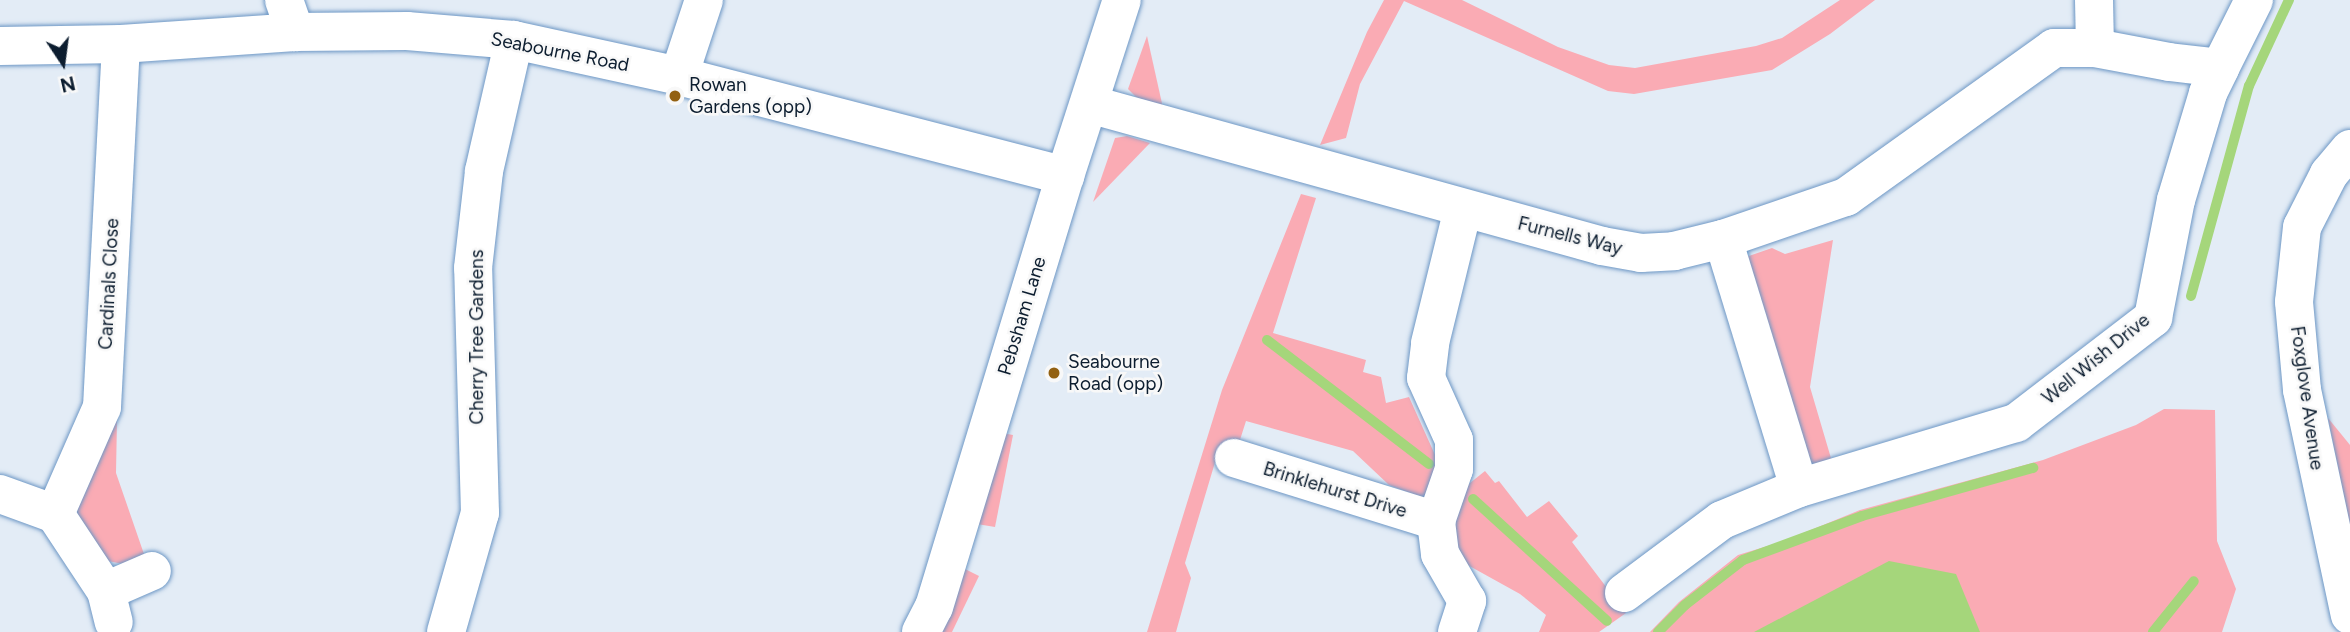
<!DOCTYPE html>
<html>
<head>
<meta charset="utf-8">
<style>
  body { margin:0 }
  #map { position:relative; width:2350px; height:632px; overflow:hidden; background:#e3ecf6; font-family:Figtree,sans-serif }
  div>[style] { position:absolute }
  .green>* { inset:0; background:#faabb4 }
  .water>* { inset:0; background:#a5d67b }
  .stream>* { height:10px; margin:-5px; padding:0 5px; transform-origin:5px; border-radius:5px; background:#a5d67b }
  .roads { filter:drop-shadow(0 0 2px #6d97c5) drop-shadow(0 0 2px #6d97c5) }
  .minor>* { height:38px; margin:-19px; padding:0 19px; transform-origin:19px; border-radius:19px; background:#fff }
  .dots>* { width:19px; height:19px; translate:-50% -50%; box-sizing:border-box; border:4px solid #f8f8f8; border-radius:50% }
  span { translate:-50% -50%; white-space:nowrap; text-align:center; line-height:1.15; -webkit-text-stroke:5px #f8f8f8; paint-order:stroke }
  .street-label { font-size:19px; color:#0c1d2f }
  .poi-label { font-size:19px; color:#0c1d2f }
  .left { translate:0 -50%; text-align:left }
  .north { position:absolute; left:28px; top:28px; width:70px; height:70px; -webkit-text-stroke:5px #f8f8f8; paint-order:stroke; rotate:167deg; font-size:19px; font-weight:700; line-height:28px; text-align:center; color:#0c1d2f }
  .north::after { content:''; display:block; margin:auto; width:24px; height:32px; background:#0c1d2f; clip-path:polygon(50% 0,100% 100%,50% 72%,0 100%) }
</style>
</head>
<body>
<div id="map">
  <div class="green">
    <div style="clip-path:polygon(1384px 0,1462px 0,1558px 47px,1609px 65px,1635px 68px,1756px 46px,1782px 38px,1840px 0,1875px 0,1830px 34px,1772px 70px,1634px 94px,1608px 91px,1404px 1px,1360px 84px,1346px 138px,1320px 145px,1367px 32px)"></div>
    <div style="clip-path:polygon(1147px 36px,1163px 108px,1139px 100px,1128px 89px)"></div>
    <div style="clip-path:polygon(1127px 136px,1150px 143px,1093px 202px,1115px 138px)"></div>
    <div style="clip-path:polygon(1301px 194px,1316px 198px,1273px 333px,1366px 360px,1363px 372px,1381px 377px,1386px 403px,1409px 397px,1440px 466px,1428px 500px,1389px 485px,1353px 451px,1246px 421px,1239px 443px,1216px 459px,1185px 563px,1191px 578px,1176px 632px,1147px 632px,1222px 390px)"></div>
    <div style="clip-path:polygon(1833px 240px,1810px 387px,1833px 465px,1815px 466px,1799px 455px,1746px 257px,1772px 248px,1785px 254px)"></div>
    <div style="clip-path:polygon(2164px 409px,2215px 410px,2217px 541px,2236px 589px,2222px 632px,1650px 632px,1679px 602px,1738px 555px,1784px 541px,1860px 510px,2043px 460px,2136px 425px)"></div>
    <div style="clip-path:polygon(2328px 418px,2350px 445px,2350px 526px)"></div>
    <div style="clip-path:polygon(117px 420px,116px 473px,145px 557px,128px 565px,108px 561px,81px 533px,75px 505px)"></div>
    <div style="clip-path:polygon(1002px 433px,1013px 435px,995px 527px,977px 524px)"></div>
    <div style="clip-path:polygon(1485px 471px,1495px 483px,1499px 481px,1527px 517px,1549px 501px,1578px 536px,1572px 542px,1626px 613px,1599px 632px,1539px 632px,1546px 615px,1520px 594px,1455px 558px,1451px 524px,1465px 487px)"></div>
    <div style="clip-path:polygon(963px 568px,979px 576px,952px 632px,940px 632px)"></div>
  </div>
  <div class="water">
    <div style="clip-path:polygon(1889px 561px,1956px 574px,1980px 632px,1754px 632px)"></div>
  </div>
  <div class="stream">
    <div style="left:2191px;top:296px;width:218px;rotate:-74.6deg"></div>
    <div style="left:2249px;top:86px;width:95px;rotate:-65.1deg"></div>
    <div style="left:1267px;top:340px;width:204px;rotate:37.4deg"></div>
    <div style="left:1473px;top:499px;width:181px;rotate:42.3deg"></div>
    <div style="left:1658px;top:632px;width:38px;rotate:-45deg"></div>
    <div style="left:1685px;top:605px;width:73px;rotate:-37.8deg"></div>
    <div style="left:1743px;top:560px;width:127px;rotate:-20.3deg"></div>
    <div style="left:1862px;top:516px;width:178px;rotate:-15.7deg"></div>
    <div style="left:2153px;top:632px;width:65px;rotate:-51.2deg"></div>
  </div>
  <div class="roads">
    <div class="minor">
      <div style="left:284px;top:0;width:34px;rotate:71deg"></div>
      <div style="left:2094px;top:0;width:48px;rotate:88.8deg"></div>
      <div style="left:0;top:46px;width:121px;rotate:-0.9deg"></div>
      <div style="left:121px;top:44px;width:174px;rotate:-3.9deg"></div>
      <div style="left:295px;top:32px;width:112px;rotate:-0.5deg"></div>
      <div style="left:407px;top:31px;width:107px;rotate:4.8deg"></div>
      <div style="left:514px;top:40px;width:169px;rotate:12.3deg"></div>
      <div style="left:679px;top:76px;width:399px;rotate:14.5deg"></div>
      <div style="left:679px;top:76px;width:80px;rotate:-71.8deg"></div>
      <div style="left:1089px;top:104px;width:532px;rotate:15.47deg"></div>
      <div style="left:1602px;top:246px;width:40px;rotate:10deg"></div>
      <div style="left:1641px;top:253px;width:33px;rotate:-3deg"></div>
      <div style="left:1674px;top:251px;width:50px;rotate:-13.8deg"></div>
      <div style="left:1723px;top:239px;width:130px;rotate:-18.9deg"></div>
      <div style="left:1846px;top:197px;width:256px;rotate:-35.6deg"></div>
      <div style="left:2054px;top:48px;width:41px"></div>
      <div style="left:2095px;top:48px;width:75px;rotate:10.7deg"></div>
      <div style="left:2169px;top:62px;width:51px;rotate:6.7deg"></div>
      <div style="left:2220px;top:68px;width:76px;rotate:-63.4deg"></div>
      <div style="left:2350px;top:149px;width:33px;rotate:130deg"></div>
      <div style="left:2329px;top:174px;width:59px;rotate:117deg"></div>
      <div style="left:2302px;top:227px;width:75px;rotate:96.1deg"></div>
      <div style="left:2294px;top:302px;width:88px;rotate:84.8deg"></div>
      <div style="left:2302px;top:390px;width:230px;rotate:78deg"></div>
      <div style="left:1723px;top:239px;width:260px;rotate:73deg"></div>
      <div style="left:1234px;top:458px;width:212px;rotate:17.3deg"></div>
      <div style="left:0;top:494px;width:59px;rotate:20deg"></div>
      <div style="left:55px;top:514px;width:92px;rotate:56.5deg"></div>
      <div style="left:106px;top:591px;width:32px;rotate:76deg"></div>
      <div style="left:55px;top:514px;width:117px;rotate:-66.3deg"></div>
      <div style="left:102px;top:407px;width:363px;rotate:-87deg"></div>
      <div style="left:106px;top:591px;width:50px;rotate:-23.5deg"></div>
      <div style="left:1624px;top:593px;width:122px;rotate:-36.7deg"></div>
      <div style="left:1722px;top:520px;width:83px;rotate:-22.6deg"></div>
      <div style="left:1799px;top:488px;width:227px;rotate:-16.7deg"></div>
      <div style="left:2016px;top:423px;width:173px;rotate:-37.5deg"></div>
      <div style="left:2153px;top:318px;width:120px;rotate:-79deg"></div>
      <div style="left:2176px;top:200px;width:112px;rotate:-73.3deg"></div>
      <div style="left:2208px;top:93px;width:28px;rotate:-64deg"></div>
      <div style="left:446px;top:632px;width:124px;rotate:-74.1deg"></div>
      <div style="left:480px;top:513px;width:245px;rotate:-91.6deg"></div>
      <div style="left:473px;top:268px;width:98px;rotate:-83.5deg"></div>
      <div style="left:484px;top:171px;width:134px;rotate:-77.1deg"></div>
      <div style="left:921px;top:632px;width:28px;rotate:-63deg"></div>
      <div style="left:934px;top:607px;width:450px;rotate:-73.1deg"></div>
      <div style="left:1065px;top:176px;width:185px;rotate:-72.1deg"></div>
      <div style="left:1457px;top:632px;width:33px;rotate:-72deg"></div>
      <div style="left:1467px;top:601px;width:54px;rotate:-119.9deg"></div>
      <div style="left:1440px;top:554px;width:33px;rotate:-97deg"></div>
      <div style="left:1436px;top:521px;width:55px;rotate:-70.9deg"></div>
      <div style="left:1454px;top:469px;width:29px;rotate:-90deg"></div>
      <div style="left:1454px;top:440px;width:68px;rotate:-114.3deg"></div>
      <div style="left:1426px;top:378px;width:35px;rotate:-83deg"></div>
      <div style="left:1430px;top:343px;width:138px;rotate:-76.2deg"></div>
    </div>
  </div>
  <div class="dots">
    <div style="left:675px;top:96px;background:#926011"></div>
    <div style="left:1054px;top:373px;background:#926011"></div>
  </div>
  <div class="street-label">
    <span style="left:560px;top:52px;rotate:11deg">Seabourne Road</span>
    <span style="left:1570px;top:236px;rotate:14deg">Furnells Way</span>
    <span style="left:109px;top:284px;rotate:-87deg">Cardinals Close</span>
    <span style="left:1022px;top:316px;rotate:-73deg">Pebsham Lane</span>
    <span style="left:477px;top:337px;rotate:-90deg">Cherry Tree Gardens</span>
    <span style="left:2096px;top:359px;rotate:-39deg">Well Wish Drive</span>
    <span style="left:2307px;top:398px;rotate:82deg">Foxglove Avenue</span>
    <span style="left:1335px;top:490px;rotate:17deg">Brinklehurst Drive</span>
  </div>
  <div class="poi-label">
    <span class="left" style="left:689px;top:96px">Rowan<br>Gardens (opp)</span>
    <span class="left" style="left:1068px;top:373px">Seabourne<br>Road (opp)</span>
  </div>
  <div class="north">N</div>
</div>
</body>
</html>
